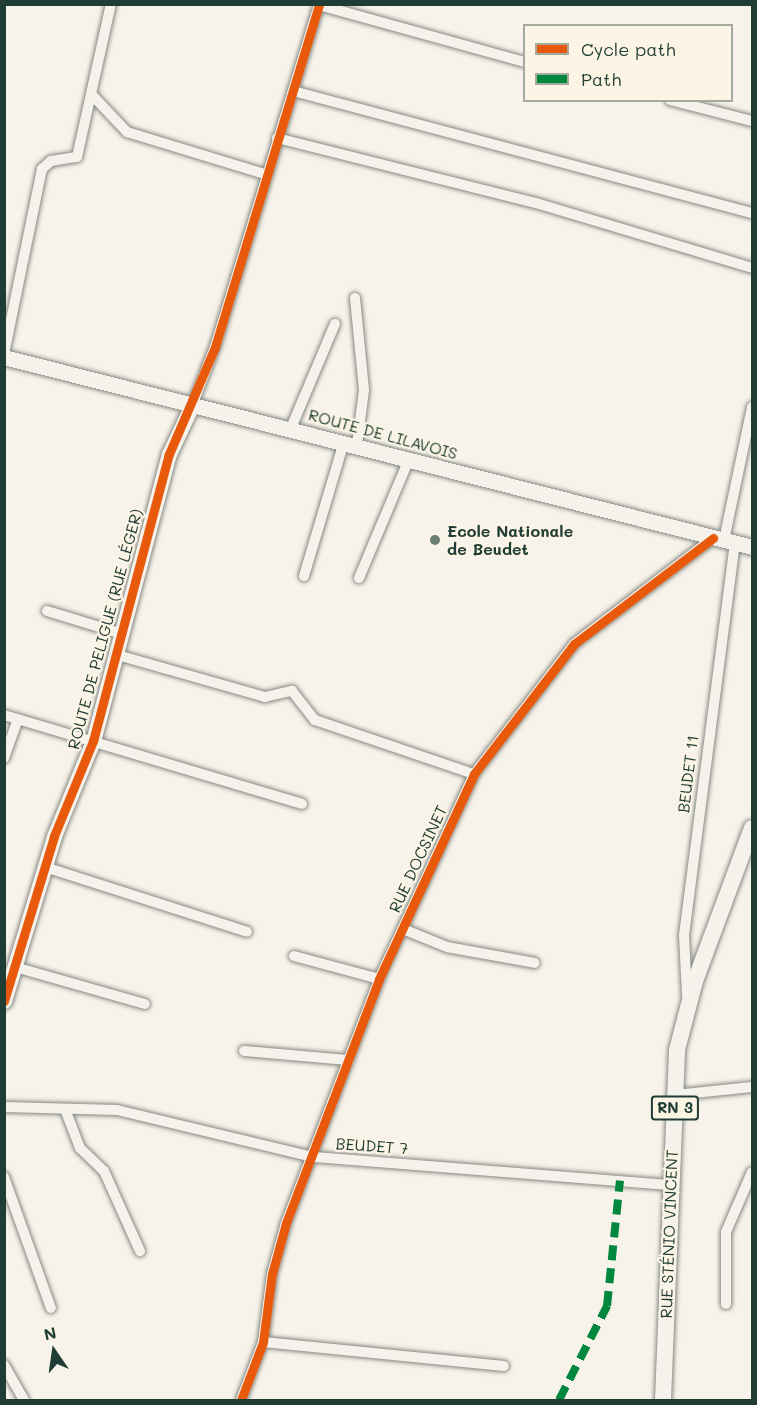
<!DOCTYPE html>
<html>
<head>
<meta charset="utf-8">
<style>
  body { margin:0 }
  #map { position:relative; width:757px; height:1405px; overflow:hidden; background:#f7f3ea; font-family:Mali,sans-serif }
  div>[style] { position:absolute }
  .roads { filter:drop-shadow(0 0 2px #868984) drop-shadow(0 0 2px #868984) }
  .street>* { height:10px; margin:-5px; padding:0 5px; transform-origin:5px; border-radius:5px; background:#f5f2ec }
  .secondary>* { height:15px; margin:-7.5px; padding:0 7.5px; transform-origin:7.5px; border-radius:7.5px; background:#f5f2ec }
  .primary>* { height:16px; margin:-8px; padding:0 8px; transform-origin:8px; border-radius:8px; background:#f5f2ec }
  .quiet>* { height:8px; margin-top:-4px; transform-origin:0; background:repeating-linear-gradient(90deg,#00873e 0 15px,transparent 0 23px) }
  .cycleway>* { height:9px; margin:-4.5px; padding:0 4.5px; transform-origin:4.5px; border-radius:4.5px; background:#e8590c }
  .dots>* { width:16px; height:16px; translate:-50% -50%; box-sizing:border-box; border:3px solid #fcf5e5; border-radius:50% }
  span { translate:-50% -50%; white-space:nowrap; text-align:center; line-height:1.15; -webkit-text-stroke:4.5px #fcf5e5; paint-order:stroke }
  .shield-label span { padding:2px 4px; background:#fcf5e5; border:2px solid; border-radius:4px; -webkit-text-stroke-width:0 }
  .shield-label { font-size:15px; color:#1f3d34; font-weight:700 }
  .street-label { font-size:16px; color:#1f3d34 }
  .poi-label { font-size:16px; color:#1f3d34; font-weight:700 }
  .left { translate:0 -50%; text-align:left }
  .frame { position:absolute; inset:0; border:6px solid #1f3d34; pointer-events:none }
  .legend { position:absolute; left:523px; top:24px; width:210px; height:78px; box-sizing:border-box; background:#fcf5e5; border:2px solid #a4ab9e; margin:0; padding:8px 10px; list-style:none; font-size:18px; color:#1f3d34 }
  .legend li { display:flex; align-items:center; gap:12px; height:30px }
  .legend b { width:30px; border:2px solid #a4ab9e }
  .north { position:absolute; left:24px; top:1321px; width:60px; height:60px; -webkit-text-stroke:4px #fcf5e5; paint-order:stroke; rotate:347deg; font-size:16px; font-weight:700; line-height:24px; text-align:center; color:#1f3d34 }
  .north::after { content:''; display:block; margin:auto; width:21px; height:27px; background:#1f3d34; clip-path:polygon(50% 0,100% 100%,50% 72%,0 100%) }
</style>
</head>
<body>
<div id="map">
  <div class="roads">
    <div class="street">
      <div style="left:319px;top:5px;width:213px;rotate:15.5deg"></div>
      <div style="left:293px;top:91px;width:475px;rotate:14.9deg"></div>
      <div style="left:93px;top:96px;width:50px;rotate:46.6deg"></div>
      <div style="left:127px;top:132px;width:143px;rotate:17deg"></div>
      <div style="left:670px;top:100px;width:85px;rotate:14.4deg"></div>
      <div style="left:277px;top:138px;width:267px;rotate:14.1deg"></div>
      <div style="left:536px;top:203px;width:226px;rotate:16.7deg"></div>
      <div style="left:355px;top:298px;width:92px;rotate:84.4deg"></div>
      <div style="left:364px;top:390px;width:55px;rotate:97.3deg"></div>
      <div style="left:4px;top:354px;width:189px;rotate:-78.4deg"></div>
      <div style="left:42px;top:169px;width:12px;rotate:-42deg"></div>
      <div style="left:51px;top:161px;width:26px;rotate:-9deg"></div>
      <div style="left:77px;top:157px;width:157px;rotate:-77.5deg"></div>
      <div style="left:193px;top:403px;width:60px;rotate:-68.6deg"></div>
      <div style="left:215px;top:347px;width:358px;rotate:-73.1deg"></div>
      <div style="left:291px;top:428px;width:113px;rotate:-67.1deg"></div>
      <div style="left:724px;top:540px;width:136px;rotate:-78.1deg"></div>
      <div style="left:304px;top:576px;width:140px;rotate:-73.4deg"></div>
      <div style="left:359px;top:578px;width:129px;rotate:-67.2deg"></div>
      <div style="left:47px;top:611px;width:75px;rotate:17deg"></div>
      <div style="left:114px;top:654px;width:157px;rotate:15.9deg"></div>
      <div style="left:265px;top:697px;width:28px;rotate:-13deg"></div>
      <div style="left:292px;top:691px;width:37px;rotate:52deg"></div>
      <div style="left:315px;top:720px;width:168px;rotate:18.8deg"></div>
      <div style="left:4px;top:715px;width:311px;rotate:16.6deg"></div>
      <div style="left:4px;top:758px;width:41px;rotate:-70.3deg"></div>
      <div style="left:45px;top:867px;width:212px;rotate:17.8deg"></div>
      <div style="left:403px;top:929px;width:48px;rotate:22.2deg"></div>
      <div style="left:447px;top:947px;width:89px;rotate:10.3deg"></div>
      <div style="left:294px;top:956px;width:88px;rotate:15.1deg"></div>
      <div style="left:15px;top:967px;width:135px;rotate:15.9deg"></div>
      <div style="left:687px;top:995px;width:60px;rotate:-92.9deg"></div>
      <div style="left:684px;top:935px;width:395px;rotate:-82.6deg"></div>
      <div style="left:244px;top:1051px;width:105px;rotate:4.9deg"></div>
      <div style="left:675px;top:1095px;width:77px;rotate:-5.9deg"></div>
      <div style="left:4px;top:1107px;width:113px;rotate:1.5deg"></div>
      <div style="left:117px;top:1110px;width:202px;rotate:13.5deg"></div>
      <div style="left:313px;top:1157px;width:358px;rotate:4.5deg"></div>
      <div style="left:65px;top:1109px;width:42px;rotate:69deg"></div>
      <div style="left:80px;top:1148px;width:33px;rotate:44deg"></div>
      <div style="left:104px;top:1171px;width:88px;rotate:65.8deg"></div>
      <div style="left:4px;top:1177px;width:139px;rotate:70.3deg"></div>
      <div style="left:726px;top:1304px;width:72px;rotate:-90deg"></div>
      <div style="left:726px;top:1232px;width:65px;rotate:-66.6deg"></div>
      <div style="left:263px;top:1342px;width:242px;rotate:5.7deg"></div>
      <div style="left:4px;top:1365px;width:40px;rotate:60.3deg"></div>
      <div style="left:241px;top:1400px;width:62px;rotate:-69.2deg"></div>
      <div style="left:263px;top:1342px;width:69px;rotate:-82.5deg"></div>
      <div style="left:272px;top:1274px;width:53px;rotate:-74.6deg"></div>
      <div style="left:286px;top:1223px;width:261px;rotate:-69.1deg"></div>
      <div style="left:379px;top:979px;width:226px;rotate:-65.1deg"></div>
      <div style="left:474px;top:774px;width:164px;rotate:-52.4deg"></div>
      <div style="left:574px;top:644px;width:175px;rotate:-37.3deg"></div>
    </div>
    <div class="secondary">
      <div style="left:4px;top:357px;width:772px;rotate:14.25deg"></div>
      <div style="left:4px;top:1001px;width:172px;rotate:-73.1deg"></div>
      <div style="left:54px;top:836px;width:103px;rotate:-67.7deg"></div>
      <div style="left:93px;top:741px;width:297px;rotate:-75.2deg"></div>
      <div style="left:169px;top:454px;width:56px;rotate:-64.8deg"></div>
    </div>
    <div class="primary">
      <div style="left:663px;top:1400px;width:350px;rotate:-87.7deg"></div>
      <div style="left:677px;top:1050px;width:71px;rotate:-75.4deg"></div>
      <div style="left:695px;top:981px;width:163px;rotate:-69.6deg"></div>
    </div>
  </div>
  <div class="quiet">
    <div style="left:559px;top:1400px;width:106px;rotate:-62.9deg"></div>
    <div style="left:607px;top:1306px;width:126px;rotate:-84.1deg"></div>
  </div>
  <div class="cycleway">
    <div style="left:4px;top:1001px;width:172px;rotate:-73.1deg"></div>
    <div style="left:54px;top:836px;width:103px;rotate:-67.7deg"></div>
    <div style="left:93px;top:741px;width:297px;rotate:-75.2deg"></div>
    <div style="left:169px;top:454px;width:116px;rotate:-66.7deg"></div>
    <div style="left:215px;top:347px;width:358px;rotate:-73.1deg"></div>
    <div style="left:241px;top:1400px;width:62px;rotate:-69.2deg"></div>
    <div style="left:263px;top:1342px;width:69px;rotate:-82.5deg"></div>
    <div style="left:272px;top:1274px;width:53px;rotate:-74.6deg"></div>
    <div style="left:286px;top:1223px;width:261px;rotate:-69.1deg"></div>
    <div style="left:379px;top:979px;width:226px;rotate:-65.1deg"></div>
    <div style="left:474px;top:774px;width:164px;rotate:-52.4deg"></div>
    <div style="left:574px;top:644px;width:175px;rotate:-37.3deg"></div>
  </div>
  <div class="dots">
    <div style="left:435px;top:540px;background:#6b7d74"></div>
  </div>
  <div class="shield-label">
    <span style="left:675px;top:1108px">RN 3</span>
  </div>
  <div class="street-label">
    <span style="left:383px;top:434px;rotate:15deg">ROUTE DE LILAVOIS</span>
    <span style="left:105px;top:629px;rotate:-75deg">ROUTE DE PELIGUE (RUE LÉGER)</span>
    <span style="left:688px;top:774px;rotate:-83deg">BEUDET 11</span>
    <span style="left:418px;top:859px;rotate:-65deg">RUE DOCSINET</span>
    <span style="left:372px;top:1146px;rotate:4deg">BEUDET 7</span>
    <span style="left:669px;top:1234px;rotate:-88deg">RUE STÉNIO VINCENT</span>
  </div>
  <div class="poi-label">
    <span class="left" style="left:447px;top:540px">Ecole Nationale<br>de Beudet</span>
  </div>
  <div class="frame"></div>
  <ul class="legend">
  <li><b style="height:8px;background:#e8590c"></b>Cycle path</li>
  <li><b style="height:8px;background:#00873e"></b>Path</li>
  </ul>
  <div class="north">N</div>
</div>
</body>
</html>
